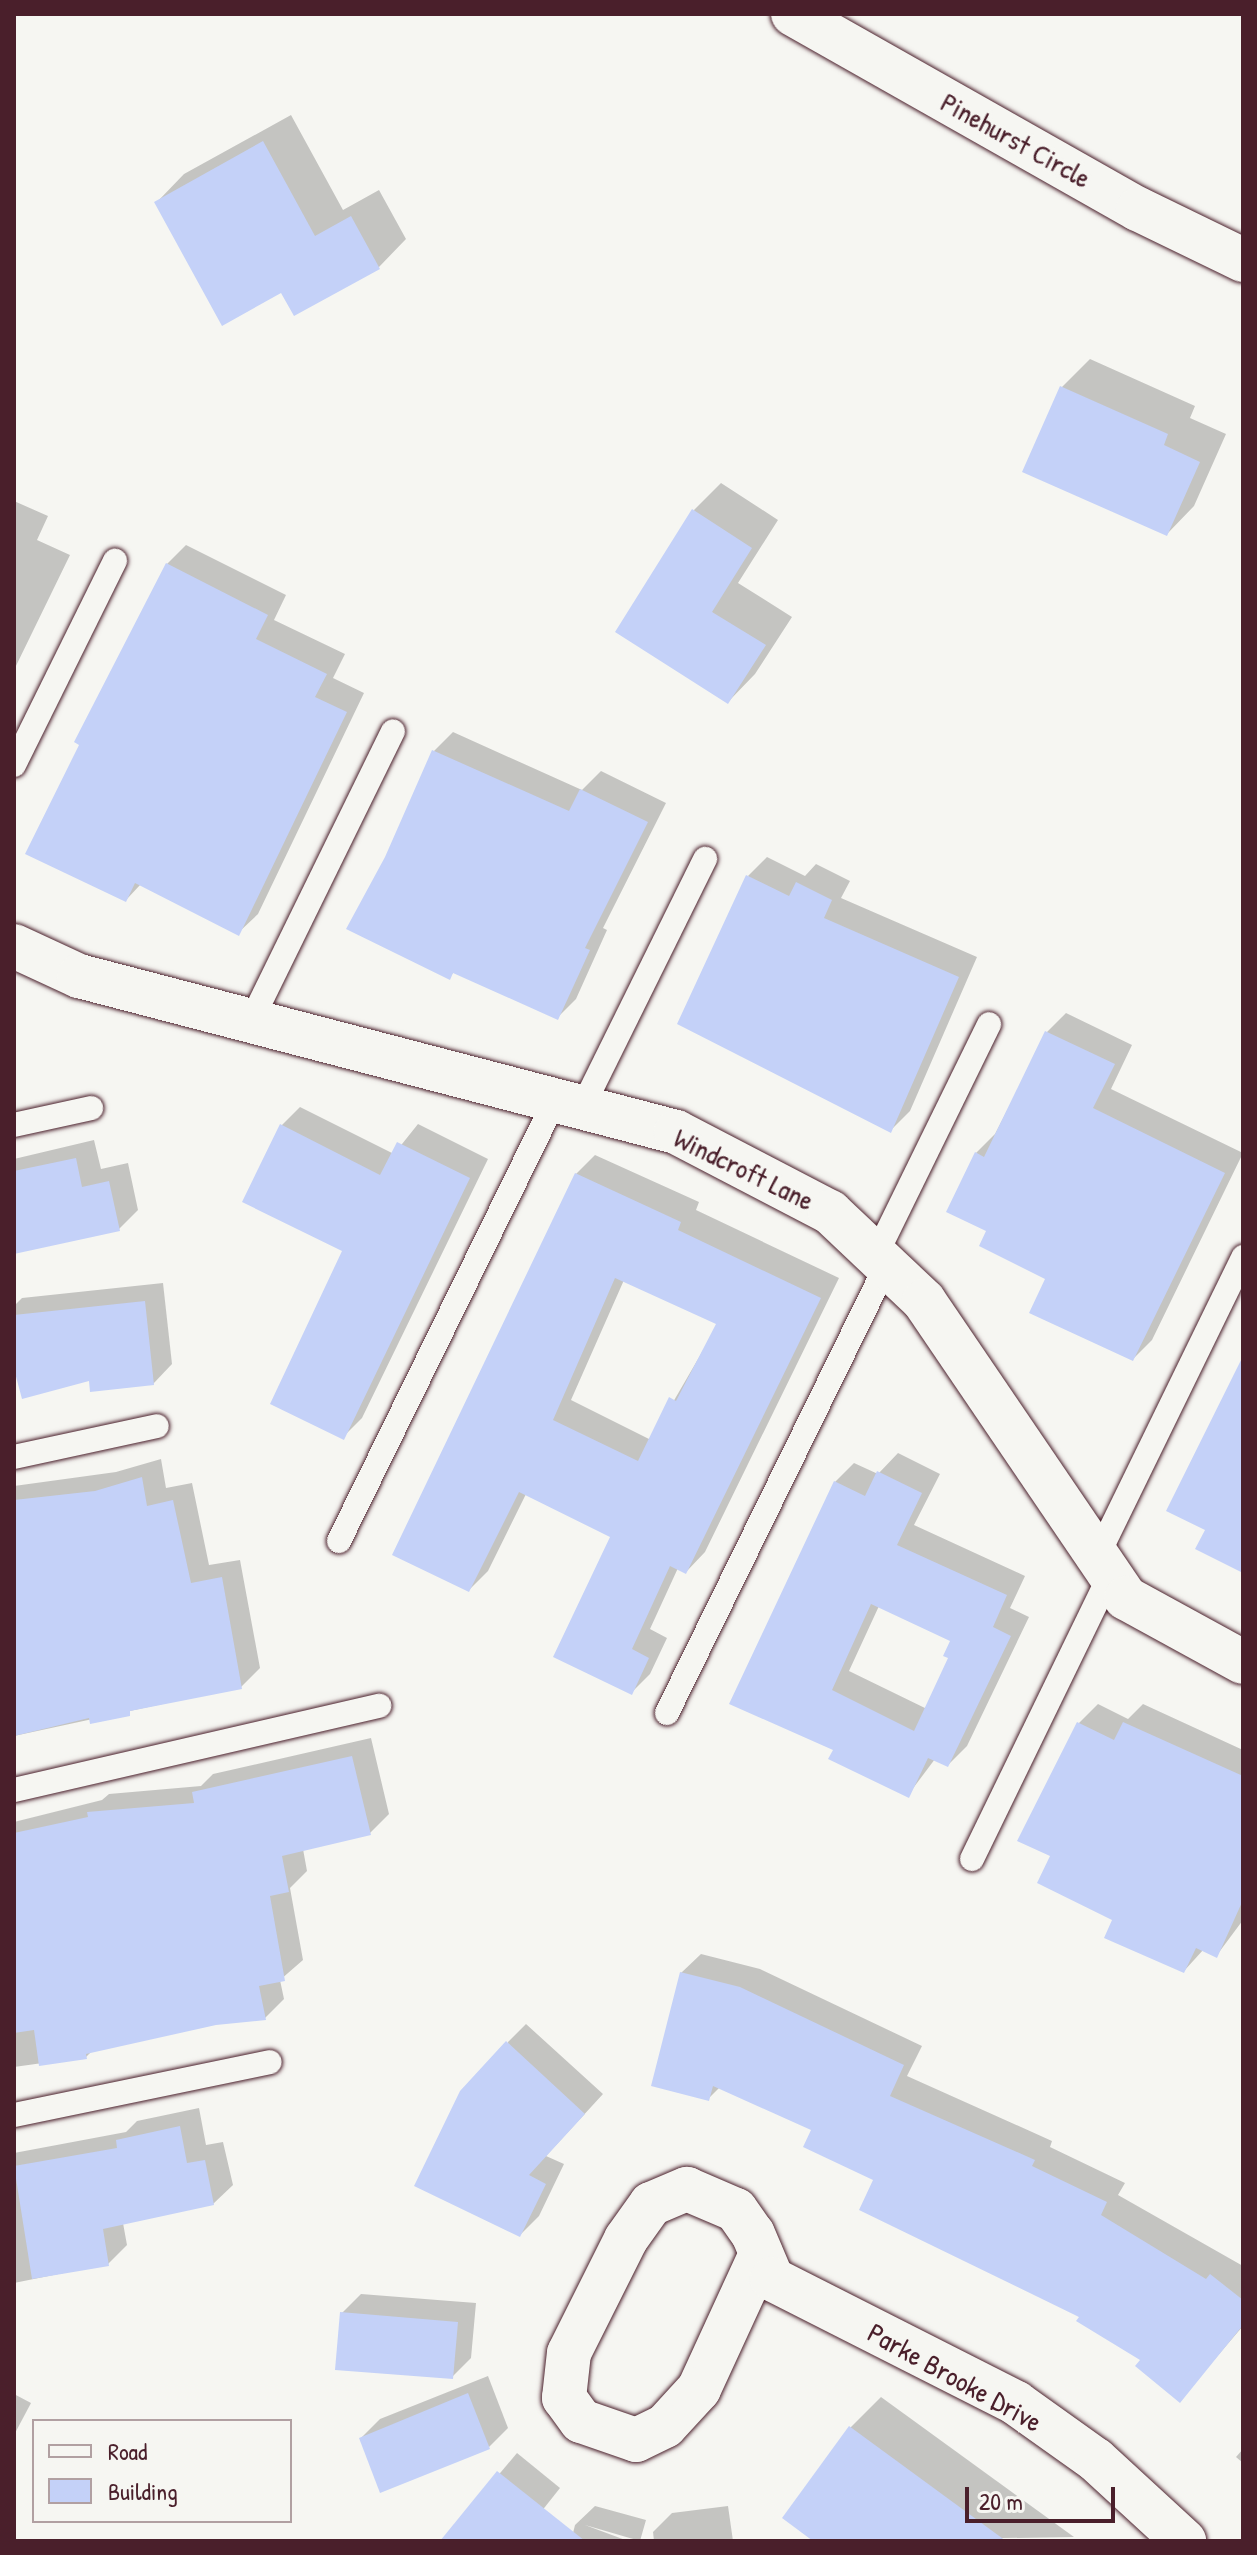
<!DOCTYPE html>
<html>
<head>
<meta charset="utf-8">
<style>
  body { margin:0 }
  #map { position:relative; width:1257px; height:2555px; overflow:hidden; background:#f6f6f2; font-family:"Patrick Hand",sans-serif }
  div>[style] { position:absolute }
  .shadow>* { inset:0; background:#0003 }
  .building>* { inset:0; background:#c4d1f8 }
  .roads { filter:drop-shadow(0 0 2px #4a1f2b) drop-shadow(0 0 2px #4a1f2b) }
  .lane>* { height:24px; margin:-12px; padding:0 12px; transform-origin:12px; border-radius:12px; background:#f6f6f2 }
  .street>* { height:44px; margin:-22px; padding:0 22px; transform-origin:22px; border-radius:22px; background:#f6f6f2 }
  span { translate:-50% -50%; white-space:nowrap; text-align:center; line-height:1.15; -webkit-text-stroke:7px #f6f6f2; paint-order:stroke }
  .street-label { font-size:28px; color:#4a1f2b }
  .frame { position:absolute; inset:0; border:16px solid #4a1f2b; pointer-events:none }
  .legend { position:absolute; left:32px; top:2419px; width:260px; height:104px; box-sizing:border-box; background:#f6f6f2; border:2px solid #b1a0a2; margin:0; padding:10px 14px; list-style:none; font-size:24px; color:#4a1f2b }
  .legend li { display:flex; align-items:center; gap:16px; height:40px }
  .legend b { width:40px; border:2px solid #b1a0a2 }
  .scale { position:absolute; left:965px; top:2487px; width:150px; height:36px; box-sizing:border-box; border:4px solid #4a1f2b; border-top:0; padding-left:10px; font-size:24px; line-height:28px; white-space:nowrap; color:#4a1f2b; -webkit-text-stroke:6px #f6f6f2; paint-order:stroke }
</style>
</head>
<body>
<div id="map">
  <div class="shadow">
    <div style="clip-path:polygon(291px 115px,343px 210px,379px 190px,406px 239px,379px 267px,282px 290px,157px 202px,184px 174px)"></div>
    <div style="clip-path:polygon(1090px 359px,1195px 406px,1190px 418px,1226px 434px,1194px 506px,1167px 534px,1025px 471px,1062px 387px)"></div>
    <div style="clip-path:polygon(721px 483px,778px 520px,738px 583px,792px 617px,755px 674px,728px 702px,694px 510px)"></div>
    <div style="clip-path:polygon(14px 501px,48px 516px,37px 540px,70px 555px,14px 670px)"></div>
    <div style="clip-path:polygon(186px 545px,286px 595px,274px 620px,345px 654px,333px 678px,364px 693px,258px 914px,238px 933px,141px 884px,126px 900px,167px 564px)"></div>
    <div style="clip-path:polygon(453px 732px,582px 790px,601px 771px,666px 803px,603px 928px,607px 930px,576px 999px,557px 1018px,455px 971px,449px 977px,434px 751px)"></div>
    <div style="clip-path:polygon(767px 857px,805px 876px,816px 864px,850px 881px,841px 898px,977px 957px,910px 1111px,891px 1130px,748px 876px)"></div>
    <div style="clip-path:polygon(1066px 1013px,1132px 1045px,1111px 1089px,1243px 1153px,1152px 1340px,1133px 1359px,1048px 1278px,988px 1230px,976px 1153px,995px 1134px,1047px 1032px)"></div>
    <div style="clip-path:polygon(300px 1107px,394px 1154px,418px 1124px,488px 1159px,362px 1418px,343px 1437px,344px 1250px,281px 1126px)"></div>
    <div style="clip-path:polygon(94px 1140px,101px 1169px,128px 1163px,138px 1210px,119px 1229px,14px 1252px,14px 1159px)"></div>
    <div style="clip-path:polygon(evenodd,595px 1155px,699px 1202px,696px 1210px,839px 1278px,705px 1552px,686px 1572px,678px 1568px,650px 1629px,667px 1638px,650px 1674px,631px 1693px,613px 1536px,526px 1494px,488px 1571px,469px 1590px,576px 1174px,595px 1155px,624px 1280px,719px 1323px,651px 1440px,571px 1400px,624px 1280px)"></div>
    <div style="clip-path:polygon(163px 1283px,172px 1364px,153px 1384px,91px 1378px,14px 1361px,14px 1306px,22px 1298px)"></div>
    <div style="clip-path:polygon(evenodd,898px 1453px,940px 1474px,914px 1525px,1025px 1576px,1010px 1608px,1029px 1617px,967px 1746px,948px 1765px,935px 1759px,908px 1795px,836px 1749px,732px 1703px,835px 1482px,854px 1463px,878px 1474px,898px 1453px,879px 1606px,952px 1640px,951px 1658px,927px 1709px,849px 1671px,879px 1606px)"></div>
    <div style="clip-path:polygon(161px 1459px,166px 1488px,192px 1483px,209px 1565px,240px 1560px,260px 1668px,241px 1687px,14px 1736px,14px 1486px,116px 1472px)"></div>
    <div style="clip-path:polygon(1098px 1704px,1128px 1719px,1143px 1704px,1243px 1750px,1243px 1920px,1217px 1955px,1204px 1949px,1184px 1971px,1115px 1919px,1052px 1856px,1079px 1723px)"></div>
    <div style="clip-path:polygon(371px 1738px,389px 1814px,370px 1833px,303px 1849px,307px 1871px,290px 1888px,303px 1960px,280px 1980px,284px 1999px,265px 2018px,216px 2023px,92px 2051px,86px 2057px,14px 2067px,14px 1822px,102px 1800px,109px 1794px,201px 1786px,213px 1774px)"></div>
    <div style="clip-path:polygon(701px 1954px,760px 1969px,922px 2046px,907px 2076px,1052px 2141px,1050px 2147px,1125px 2183px,1118px 2195px,1243px 2266px,1243px 2326px,1180px 2400px,1143px 2360px,876px 2179px,814px 2129px,720px 2087px,708px 2099px,681px 1973px)"></div>
    <div style="clip-path:polygon(526px 2024px,603px 2094px,546px 2156px,564px 2164px,539px 2216px,520px 2235px,508px 2042px)"></div>
    <div style="clip-path:polygon(199px 2108px,206px 2145px,223px 2142px,233px 2185px,213px 2204px,123px 2223px,127px 2245px,108px 2264px,14px 2283px,14px 2153px,126px 2132px,137px 2121px)"></div>
    <div style="clip-path:polygon(361px 2294px,476px 2303px,471px 2358px,452px 2377px,342px 2313px)"></div>
    <div style="clip-path:polygon(488px 2376px,508px 2428px,489px 2447px,381px 2490px,361px 2438px,380px 2419px)"></div>
    <div style="clip-path:polygon(14px 2394px,31px 2403px,14px 2435px)"></div>
    <div style="clip-path:polygon(881px 2397px,1074px 2537px,817px 2541px,850px 2428px)"></div>
    <div style="clip-path:polygon(1243px 2449px,1243px 2463px,1236px 2457px)"></div>
    <div style="clip-path:polygon(517px 2453px,560px 2488px,518px 2541px,443px 2541px)"></div>
    <div style="clip-path:polygon(595px 2506px,646px 2520px,640px 2541px,585px 2525px,628px 2541px,571px 2541px,575px 2525px)"></div>
    <div style="clip-path:polygon(728px 2506px,733px 2541px,654px 2541px,653px 2532px,672px 2513px)"></div>
  </div>
  <div class="building">
    <div style="clip-path:polygon(263px 141px,315px 236px,351px 216px,380px 269px,294px 316px,281px 293px,222px 326px,154px 202px)"></div>
    <div style="clip-path:polygon(1060px 386px,1168px 434px,1164px 445px,1200px 462px,1167px 536px,1022px 472px)"></div>
    <div style="clip-path:polygon(692px 509px,752px 548px,712px 612px,766px 645px,728px 704px,615px 632px)"></div>
    <div style="clip-path:polygon(166px 563px,268px 615px,256px 639px,327px 674px,315px 697px,347px 712px,239px 936px,135px 883px,126px 902px,25px 854px,79px 745px,74px 742px)"></div>
    <div style="clip-path:polygon(432px 750px,569px 811px,580px 789px,648px 822px,585px 948px,590px 950px,558px 1020px,453px 973px,450px 980px,346px 929px,385px 857px)"></div>
    <div style="clip-path:polygon(746px 875px,789px 896px,796px 882px,832px 900px,824px 918px,959px 977px,891px 1133px,677px 1024px)"></div>
    <div style="clip-path:polygon(1045px 1031px,1115px 1064px,1093px 1108px,1225px 1173px,1133px 1361px,1029px 1313px,1045px 1279px,979px 1246px,986px 1231px,946px 1212px,975px 1152px,984px 1157px)"></div>
    <div style="clip-path:polygon(280px 1124px,380px 1175px,397px 1142px,470px 1178px,344px 1440px,270px 1404px,342px 1251px,242px 1202px)"></div>
    <div style="clip-path:polygon(76px 1158px,82px 1187px,109px 1181px,120px 1231px,14px 1254px,14px 1171px)"></div>
    <div style="clip-path:polygon(evenodd,575px 1173px,681px 1222px,678px 1230px,821px 1298px,686px 1574px,670px 1566px,632px 1649px,649px 1658px,632px 1695px,553px 1657px,610px 1537px,519px 1492px,469px 1592px,392px 1555px,575px 1173px,615px 1278px,716px 1324px,676px 1401px,669px 1397px,638px 1461px,553px 1420px,615px 1278px)"></div>
    <div style="clip-path:polygon(145px 1301px,154px 1385px,90px 1392px,89px 1381px,22px 1399px,14px 1369px,14px 1315px)"></div>
    <div style="clip-path:polygon(1243px 1356px,1243px 1573px,1195px 1549px,1205px 1530px,1166px 1511px)"></div>
    <div style="clip-path:polygon(evenodd,877px 1471px,922px 1493px,897px 1545px,1007px 1595px,993px 1627px,1011px 1636px,948px 1767px,928px 1758px,909px 1798px,828px 1759px,833px 1750px,729px 1704px,834px 1481px,865px 1496px,877px 1471px,871px 1604px,950px 1641px,943px 1656px,948px 1658px,914px 1731px,832px 1690px,871px 1604px)"></div>
    <div style="clip-path:polygon(142px 1477px,147px 1506px,173px 1500px,191px 1583px,222px 1577px,242px 1689px,130px 1711px,130px 1716px,90px 1724px,89px 1718px,14px 1736px,14px 1500px,95px 1491px)"></div>
    <div style="clip-path:polygon(1077px 1722px,1114px 1740px,1123px 1722px,1243px 1776px,1243px 1900px,1217px 1958px,1196px 1948px,1184px 1973px,1104px 1938px,1112px 1920px,1037px 1883px,1050px 1856px,1017px 1841px)"></div>
    <div style="clip-path:polygon(352px 1756px,371px 1835px,282px 1856px,289px 1892px,270px 1896px,285px 1981px,259px 1986px,266px 2020px,216px 2025px,86px 2054px,87px 2059px,39px 2066px,34px 2030px,14px 2033px,14px 1833px,88px 1817px,87px 1812px,194px 1803px,192px 1792px)"></div>
    <div style="clip-path:polygon(680px 1972px,740px 1987px,904px 2065px,890px 2096px,1035px 2160px,1032px 2166px,1107px 2202px,1101px 2215px,1206px 2279px,1210px 2274px,1243px 2300px,1243px 2325px,1180px 2403px,1135px 2366px,1140px 2360px,1076px 2321px,1079px 2317px,859px 2210px,873px 2180px,803px 2147px,811px 2130px,713px 2086px,709px 2101px,651px 2086px)"></div>
    <div style="clip-path:polygon(506px 2041px,585px 2114px,529px 2175px,546px 2184px,520px 2237px,414px 2186px,460px 2091px)"></div>
    <div style="clip-path:polygon(180px 2126px,187px 2163px,205px 2160px,214px 2205px,103px 2229px,109px 2266px,32px 2279px,14px 2166px,117px 2148px,116px 2140px)"></div>
    <div style="clip-path:polygon(340px 2312px,458px 2322px,453px 2379px,335px 2370px)"></div>
    <div style="clip-path:polygon(468px 2393px,490px 2449px,380px 2493px,359px 2438px)"></div>
    <div style="clip-path:polygon(849px 2426px,1006px 2541px,813px 2541px,782px 2518px)"></div>
    <div style="clip-path:polygon(497px 2471px,585px 2541px,440px 2541px)"></div>
  </div>
  <div class="roads">
    <div class="lane">
      <div style="left:14px;top:765px;width:228px;rotate:-63.7deg"></div>
      <div style="left:253px;top:1017px;width:318px;rotate:-63.9deg"></div>
      <div style="left:582px;top:1108px;width:278px;rotate:-63.7deg"></div>
      <div style="left:14px;top:1125px;width:79px;rotate:-12.4deg"></div>
      <div style="left:876px;top:1255px;width:257px;rotate:-63.9deg"></div>
      <div style="left:14px;top:1457px;width:146px;rotate:-12.2deg"></div>
      <div style="left:339px;top:1541px;width:490px;rotate:-63.9deg"></div>
      <div style="left:1097px;top:1557px;width:334px;rotate:-64deg"></div>
      <div style="left:667px;top:1713px;width:499px;rotate:-63.9deg"></div>
      <div style="left:14px;top:1790px;width:375px;rotate:-13deg"></div>
      <div style="left:972px;top:1859px;width:316px;rotate:-64.1deg"></div>
      <div style="left:14px;top:2115px;width:261px;rotate:-11.7deg"></div>
    </div>
    <div class="street">
      <div style="left:793px;top:14px;width:396px;rotate:29.5deg"></div>
      <div style="left:1138px;top:209px;width:117px;rotate:25.9deg"></div>
      <div style="left:14px;top:946px;width:72px;rotate:24.8deg"></div>
      <div style="left:79px;top:976px;width:617px;rotate:14.64deg"></div>
      <div style="left:676px;top:1132px;width:174px;rotate:27.5deg"></div>
      <div style="left:830px;top:1212px;width:129px;rotate:43.4deg"></div>
      <div style="left:924px;top:1301px;width:359px;rotate:55.8deg"></div>
      <div style="left:1126px;top:1598px;width:133px;rotate:28.7deg"></div>
      <div style="left:761px;top:2254px;width:149px;rotate:114.7deg"></div>
      <div style="left:699px;top:2389px;width:50px;rotate:132.6deg"></div>
      <div style="left:665px;top:2426px;width:32px;rotate:154deg"></div>
      <div style="left:636px;top:2440px;width:58px;rotate:-160.9deg"></div>
      <div style="left:581px;top:2421px;width:29px;rotate:-126deg"></div>
      <div style="left:564px;top:2398px;width:45px;rotate:-83.7deg"></div>
      <div style="left:569px;top:2353px;width:127px;rotate:-63.4deg"></div>
      <div style="left:626px;top:2239px;width:43px;rotate:-54.5deg"></div>
      <div style="left:651px;top:2204px;width:39px;rotate:-23deg"></div>
      <div style="left:687px;top:2189px;width:53px;rotate:23.2deg"></div>
      <div style="left:736px;top:2210px;width:29px;rotate:55deg"></div>
      <div style="left:753px;top:2234px;width:49px;rotate:67.1deg"></div>
      <div style="left:772px;top:2279px;width:274px;rotate:26.9deg"></div>
      <div style="left:1016px;top:2403px;width:98px;rotate:35.5deg"></div>
      <div style="left:1096px;top:2460px;width:120px;rotate:42.6deg"></div>
    </div>
  </div>
  <div class="street-label">
    <span style="left:1016px;top:140px;rotate:29deg">Pinehurst Circle</span>
    <span style="left:744px;top:1169px;rotate:26deg">Windcroft Lane</span>
    <span style="left:955px;top:2377px;rotate:29deg">Parke Brooke Drive</span>
  </div>
  <div class="frame"></div>
  <ul class="legend">
  <li><b style="height:10px;background:#f6f6f2"></b>Road</li>
  <li><b style="height:22px;background:#c4d1f8"></b>Building</li>
  </ul>
  <div class="scale">20 m</div>
</div>
</body>
</html>
